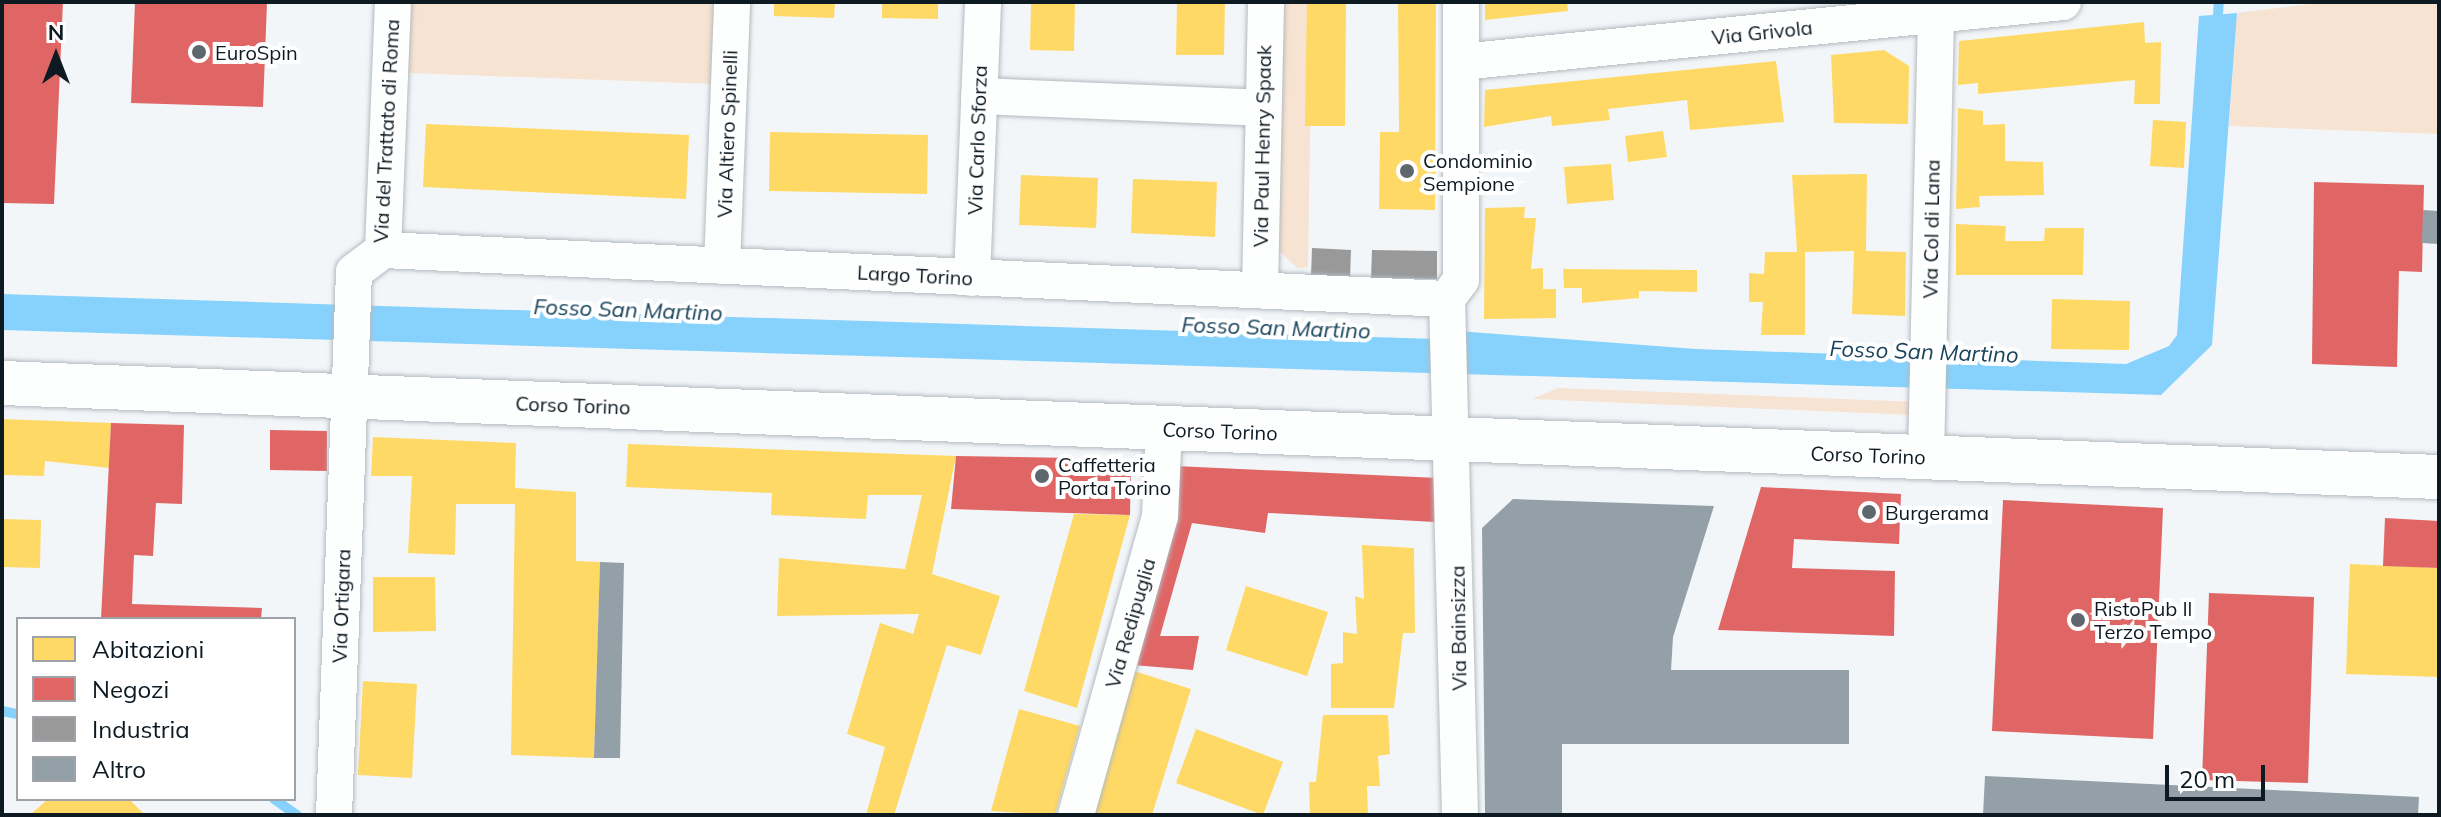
<!DOCTYPE html>
<html>
<head>
<meta charset="utf-8">
<style>
  body { margin:0 }
  #map { position:relative; width:2441px; height:817px; overflow:hidden; background:#f3f6f9; font-family:Mulish,sans-serif }
  div>[style] { position:absolute }
  .green>* { inset:0; background:#f7e3d1 }
  .water>* { inset:0; background:#87d2fc }
  .homes>* { inset:0; background:#ffd966 }
  .shops>* { inset:0; background:#e06666 }
  .industry>* { inset:0; background:#999 }
  .stream>* { height:10px; margin:-5px; padding:0 5px; transform-origin:5px; border-radius:5px; background:#87d2fc }
  .building>* { inset:0; background:#93a0a7 }
  .roads { filter:drop-shadow(0 0 2px #b3babf) drop-shadow(0 0 2px #b3babf) }
  .minor>* { height:36px; margin:-18px; padding:0 18px; transform-origin:18px; border-radius:18px; background:#fdfefe }
  .secondary>* { height:44px; margin:-22px; padding:0 22px; transform-origin:22px; border-radius:22px; background:#fdfefe }
  .dots>* { width:22px; height:22px; translate:-50% -50%; box-sizing:border-box; border:4px solid #fff; border-radius:50% }
  span { translate:-50% -50%; white-space:nowrap; text-align:center; line-height:1.15; -webkit-text-stroke:8px #fff; paint-order:stroke }
  .street-label { font-size:20px; color:#0e1a22 }
  .poi-label { font-size:20px; color:#0e1a22 }
  .left { translate:0 -50%; text-align:left }
  .water-label { font-size:22px; color:#17435b; font-style:italic }
  .frame { position:absolute; inset:0; border:4px solid #0e1a22; pointer-events:none }
  .legend { position:absolute; left:16px; top:617px; width:280px; height:184px; box-sizing:border-box; background:#fff; border:2px solid #9fa3a7; margin:0; padding:10px 14px; list-style:none; font-size:24px; color:#0e1a22 }
  .legend li { display:flex; align-items:center; gap:16px; height:40px }
  .legend b { width:40px; border:2px solid #9fa3a7 }
  .north { position:absolute; left:16px; top:16px; width:80px; height:80px; -webkit-text-stroke:6px #fff; paint-order:stroke; rotate:0deg; font-size:22px; font-weight:700; line-height:32px; text-align:center; color:#0e1a22 }
  .north::after { content:''; display:block; margin:auto; width:28px; height:36px; background:#0e1a22; clip-path:polygon(50% 0,100% 100%,50% 72%,0 100%) }
  .scale { position:absolute; left:2165px; top:765px; width:100px; height:36px; box-sizing:border-box; border:4px solid #0e1a22; border-top:0; padding-left:10px; font-size:24px; line-height:28px; white-space:nowrap; color:#0e1a22; -webkit-text-stroke:6px #fff; paint-order:stroke }
</style>
</head>
<body>
<div id="map">
  <div class="green">
    <div style="clip-path:polygon(411px 2px,716px 2px,713px 84px,408px 73px)"></div>
    <div style="clip-path:polygon(1284px 2px,1312px 2px,1308px 267px,1297px 268px,1274px 246px)"></div>
    <div style="clip-path:polygon(2327px 2px,2439px 2px,2439px 134px,2229px 126px,2237px 13px)"></div>
    <div style="clip-path:polygon(1558px 388px,1919px 402px,1913px 415px,1532px 399px)"></div>
  </div>
  <div class="water">
    <div style="clip-path:polygon(2237px 13px,2212px 345px,2161px 395px,2px 330px,2px 294px,1437px 339px,1458px 331px,1696px 349px,2126px 364px,2169px 346px,2177px 335px,2199px 16px)"></div>
  </div>
  <div class="homes">
    <div style="clip-path:polygon(774px 2px,835px 2px,834px 18px,774px 16px)"></div>
    <div style="clip-path:polygon(882px 2px,938px 2px,938px 19px,882px 18px)"></div>
    <div style="clip-path:polygon(1031px 2px,1075px 2px,1074px 51px,1030px 50px)"></div>
    <div style="clip-path:polygon(1177px 2px,1225px 2px,1224px 55px,1176px 55px)"></div>
    <div style="clip-path:polygon(1307px 2px,1346px 2px,1345px 126px,1305px 126px)"></div>
    <div style="clip-path:polygon(1398px 2px,1436px 2px,1435px 210px,1379px 209px,1380px 132px,1399px 132px)"></div>
    <div style="clip-path:polygon(1485px 2px,1567px 2px,1568px 11px,1485px 20px)"></div>
    <div style="clip-path:polygon(2144px 22px,2145px 43px,2161px 42px,2160px 104px,2134px 104px,2135px 80px,1978px 94px,1978px 83px,1958px 85px,1959px 41px)"></div>
    <div style="clip-path:polygon(1884px 50px,1909px 66px,1908px 124px,1834px 123px,1831px 55px)"></div>
    <div style="clip-path:polygon(1776px 61px,1784px 122px,1690px 130px,1687px 100px,1608px 109px,1610px 120px,1552px 126px,1551px 116px,1484px 127px,1485px 90px)"></div>
    <div style="clip-path:polygon(1958px 108px,1983px 111px,1983px 125px,2005px 124px,2005px 161px,2043px 162px,2044px 195px,1979px 196px,1980px 207px,1956px 209px)"></div>
    <div style="clip-path:polygon(2153px 120px,2186px 122px,2184px 168px,2150px 166px)"></div>
    <div style="clip-path:polygon(426px 124px,689px 135px,686px 199px,423px 187px)"></div>
    <div style="clip-path:polygon(1663px 131px,1667px 157px,1628px 162px,1625px 136px)"></div>
    <div style="clip-path:polygon(770px 132px,928px 135px,927px 194px,769px 191px)"></div>
    <div style="clip-path:polygon(1611px 164px,1614px 200px,1567px 204px,1564px 167px)"></div>
    <div style="clip-path:polygon(1867px 174px,1866px 251px,1906px 252px,1905px 316px,1852px 314px,1854px 251px,1805px 252px,1805px 335px,1761px 335px,1763px 302px,1749px 302px,1749px 273px,1764px 274px,1765px 252px,1797px 252px,1792px 175px)"></div>
    <div style="clip-path:polygon(1021px 175px,1098px 178px,1096px 228px,1019px 225px)"></div>
    <div style="clip-path:polygon(1133px 179px,1217px 182px,1215px 237px,1131px 233px)"></div>
    <div style="clip-path:polygon(1525px 207px,1524px 218px,1536px 218px,1531px 269px,1543px 268px,1543px 289px,1556px 289px,1556px 318px,1484px 319px,1485px 208px)"></div>
    <div style="clip-path:polygon(1956px 224px,2006px 226px,2005px 241px,2044px 241px,2045px 228px,2084px 228px,2083px 275px,1956px 275px)"></div>
    <div style="clip-path:polygon(1563px 269px,1697px 270px,1697px 292px,1639px 291px,1639px 298px,1582px 303px,1582px 288px,1564px 288px)"></div>
    <div style="clip-path:polygon(2052px 299px,2130px 301px,2129px 350px,2051px 349px)"></div>
    <div style="clip-path:polygon(2px 419px,111px 423px,109px 468px,45px 461px,44px 476px,2px 475px)"></div>
    <div style="clip-path:polygon(373px 437px,516px 443px,515px 488px,576px 492px,576px 561px,600px 562px,594px 758px,511px 755px,515px 504px,456px 504px,455px 555px,408px 553px,412px 476px,371px 476px)"></div>
    <div style="clip-path:polygon(628px 444px,956px 456px,932px 574px,1000px 596px,981px 655px,947px 645px,894px 815px,866px 815px,885px 747px,847px 734px,880px 623px,913px 634px,919px 614px,777px 616px,779px 558px,905px 569px,922px 495px,868px 495px,866px 519px,771px 515px,772px 493px,626px 487px)"></div>
    <div style="clip-path:polygon(1074px 514px,1130px 515px,1077px 708px,1024px 691px)"></div>
    <div style="clip-path:polygon(2px 519px,41px 520px,40px 568px,2px 567px)"></div>
    <div style="clip-path:polygon(1362px 545px,1414px 548px,1415px 633px,1403px 633px,1394px 708px,1331px 708px,1331px 664px,1343px 663px,1343px 632px,1357px 634px,1355px 596px,1364px 599px)"></div>
    <div style="clip-path:polygon(2350px 564px,2439px 568px,2439px 677px,2346px 674px)"></div>
    <div style="clip-path:polygon(373px 577px,435px 577px,436px 631px,373px 632px)"></div>
    <div style="clip-path:polygon(1246px 586px,1328px 612px,1307px 676px,1226px 650px)"></div>
    <div style="clip-path:polygon(1131px 670px,1191px 689px,1152px 815px,1086px 815px)"></div>
    <div style="clip-path:polygon(363px 681px,417px 684px,412px 778px,358px 775px)"></div>
    <div style="clip-path:polygon(1019px 709px,1080px 726px,1055px 815px,991px 811px)"></div>
    <div style="clip-path:polygon(1323px 715px,1388px 715px,1390px 754px,1378px 756px,1380px 786px,1367px 786px,1368px 815px,1310px 815px,1309px 782px,1316px 782px)"></div>
    <div style="clip-path:polygon(1196px 729px,1283px 762px,1263px 815px,1176px 783px)"></div>
    <div style="clip-path:polygon(48px 799px,129px 799px,145px 815px,30px 815px)"></div>
  </div>
  <div class="shops">
    <div style="clip-path:polygon(2px 2px,63px 2px,54px 204px,2px 203px)"></div>
    <div style="clip-path:polygon(135px 2px,267px 2px,263px 107px,131px 103px)"></div>
    <div style="clip-path:polygon(2314px 182px,2424px 185px,2422px 272px,2399px 271px,2397px 367px,2312px 364px)"></div>
    <div style="clip-path:polygon(111px 423px,184px 425px,182px 504px,156px 503px,153px 556px,134px 555px,132px 604px,262px 608px,261px 619px,101px 619px)"></div>
    <div style="clip-path:polygon(270px 430px,327px 431px,327px 471px,270px 470px)"></div>
    <div style="clip-path:polygon(956px 456px,1131px 459px,1130px 515px,951px 509px)"></div>
    <div style="clip-path:polygon(1175px 466px,1438px 478px,1435px 522px,1268px 513px,1265px 533px,1192px 523px,1160px 636px,1199px 636px,1193px 670px,1133px 665px)"></div>
    <div style="clip-path:polygon(1761px 487px,1901px 494px,1899px 544px,1794px 539px,1792px 568px,1895px 571px,1894px 636px,1718px 630px)"></div>
    <div style="clip-path:polygon(2003px 500px,2163px 508px,2153px 739px,1992px 731px)"></div>
    <div style="clip-path:polygon(2385px 518px,2439px 521px,2439px 568px,2383px 566px)"></div>
    <div style="clip-path:polygon(2209px 593px,2314px 597px,2308px 783px,2202px 780px)"></div>
  </div>
  <div class="industry">
    <div style="clip-path:polygon(1312px 248px,1351px 250px,1350px 278px,1311px 277px)"></div>
    <div style="clip-path:polygon(1372px 250px,1437px 251px,1437px 279px,1371px 278px)"></div>
  </div>
  <div class="stream">
    <div style="left:2217px;top:28px;width:26px;rotate:-86deg"></div>
    <div style="left:2px;top:711px;width:16px;rotate:11deg"></div>
    <div style="left:274px;top:799px;width:28px;rotate:35deg"></div>
  </div>
  <div class="building">
    <div style="clip-path:polygon(2423px 210px,2439px 211px,2439px 244px,2422px 243px)"></div>
    <div style="clip-path:polygon(1513px 499px,1714px 506px,1673px 637px,1671px 670px,1849px 670px,1849px 744px,1562px 744px,1562px 815px,1485px 815px,1482px 528px)"></div>
    <div style="clip-path:polygon(600px 562px,624px 563px,620px 758px,594px 758px)"></div>
    <div style="clip-path:polygon(1985px 776px,2419px 797px,2418px 815px,1983px 815px)"></div>
  </div>
  <div class="roads">
    <div class="minor">
      <div style="left:1461px;top:62px;width:605px;rotate:-5.69deg"></div>
      <div style="left:979px;top:96px;width:282px;rotate:2.4deg"></div>
      <div style="left:383px;top:250px;width:1065px;rotate:2.64deg"></div>
      <div style="left:722px;top:266px;width:264px;rotate:-87.8deg"></div>
      <div style="left:972px;top:278px;width:276px;rotate:-87.7deg"></div>
      <div style="left:1260px;top:290px;width:288px;rotate:-88.8deg"></div>
      <div style="left:1926px;top:457px;width:455px;rotate:-88.7deg"></div>
      <div style="left:334px;top:815px;width:543px;rotate:-87.89deg"></div>
      <div style="left:354px;top:272px;width:36px;rotate:-37deg"></div>
      <div style="left:383px;top:250px;width:248px;rotate:-87.7deg"></div>
      <div style="left:1076px;top:815px;width:311px;rotate:-74.3deg"></div>
      <div style="left:1160px;top:516px;width:87px;rotate:-87.4deg"></div>
      <div style="left:1460px;top:815px;width:516px;rotate:-91.44deg"></div>
      <div style="left:1447px;top:299px;width:24px;rotate:-54deg"></div>
      <div style="left:1461px;top:280px;width:278px;rotate:-90deg"></div>
    </div>
    <div class="secondary">
      <div style="left:2px;top:383px;width:2439px;rotate:2.21deg"></div>
    </div>
  </div>
  <div class="dots">
    <div style="left:199px;top:52px;background:#5e676d"></div>
    <div style="left:1407px;top:171px;background:#5e676d"></div>
    <div style="left:1042px;top:476px;background:#5e676d"></div>
    <div style="left:1869px;top:512px;background:#5e676d"></div>
    <div style="left:2078px;top:620px;background:#5e676d"></div>
  </div>
  <div class="street-label">
    <span style="left:1762px;top:32px;rotate:-6deg">Via Grivola</span>
    <span style="left:386px;top:131px;rotate:-87deg">Via del Trattato di Roma</span>
    <span style="left:727px;top:134px;rotate:-88deg">Via Altiero Spinelli</span>
    <span style="left:977px;top:140px;rotate:-88deg">Via Carlo Sforza</span>
    <span style="left:1262px;top:146px;rotate:-89deg">Via Paul Henry Spaak</span>
    <span style="left:1931px;top:229px;rotate:-89deg">Via Col di Lana</span>
    <span style="left:915px;top:275px;rotate:3deg">Largo Torino</span>
    <span style="left:573px;top:405px;rotate:2deg">Corso Torino</span>
    <span style="left:1220px;top:431px;rotate:2deg">Corso Torino</span>
    <span style="left:1868px;top:455px;rotate:2deg">Corso Torino</span>
    <span style="left:341px;top:606px;rotate:-88deg">Via Ortigara</span>
    <span style="left:1130px;top:623px;rotate:-74deg">Via Redipuglia</span>
    <span style="left:1458px;top:628px;rotate:-91deg">Via Bainsizza</span>
  </div>
  <div class="poi-label">
    <span class="left" style="left:215px;top:52px">EuroSpin</span>
    <span class="left" style="left:1423px;top:172px">Condominio<br>Sempione</span>
    <span class="left" style="left:1058px;top:476px">Caffetteria<br>Porta Torino</span>
    <span class="left" style="left:1885px;top:512px">Burgerama</span>
    <span class="left" style="left:2094px;top:620px">RistoPub Il<br>Terzo Tempo</span>
  </div>
  <div class="water-label">
    <span style="left:628px;top:310px;rotate:2deg">Fosso San Martino</span>
    <span style="left:1276px;top:328px;rotate:2deg">Fosso San Martino</span>
    <span style="left:1924px;top:352px;rotate:2deg">Fosso San Martino</span>
  </div>
  <div class="frame"></div>
  <ul class="legend">
  <li><b style="height:22px;background:#ffd966"></b>Abitazioni</li>
  <li><b style="height:22px;background:#e06666"></b>Negozi</li>
  <li><b style="height:22px;background:#999"></b>Industria</li>
  <li><b style="height:22px;background:#93a0a7"></b>Altro</li>
  </ul>
  <div class="north">N</div>
  <div class="scale">20 m</div>
</div>
</body>
</html>
